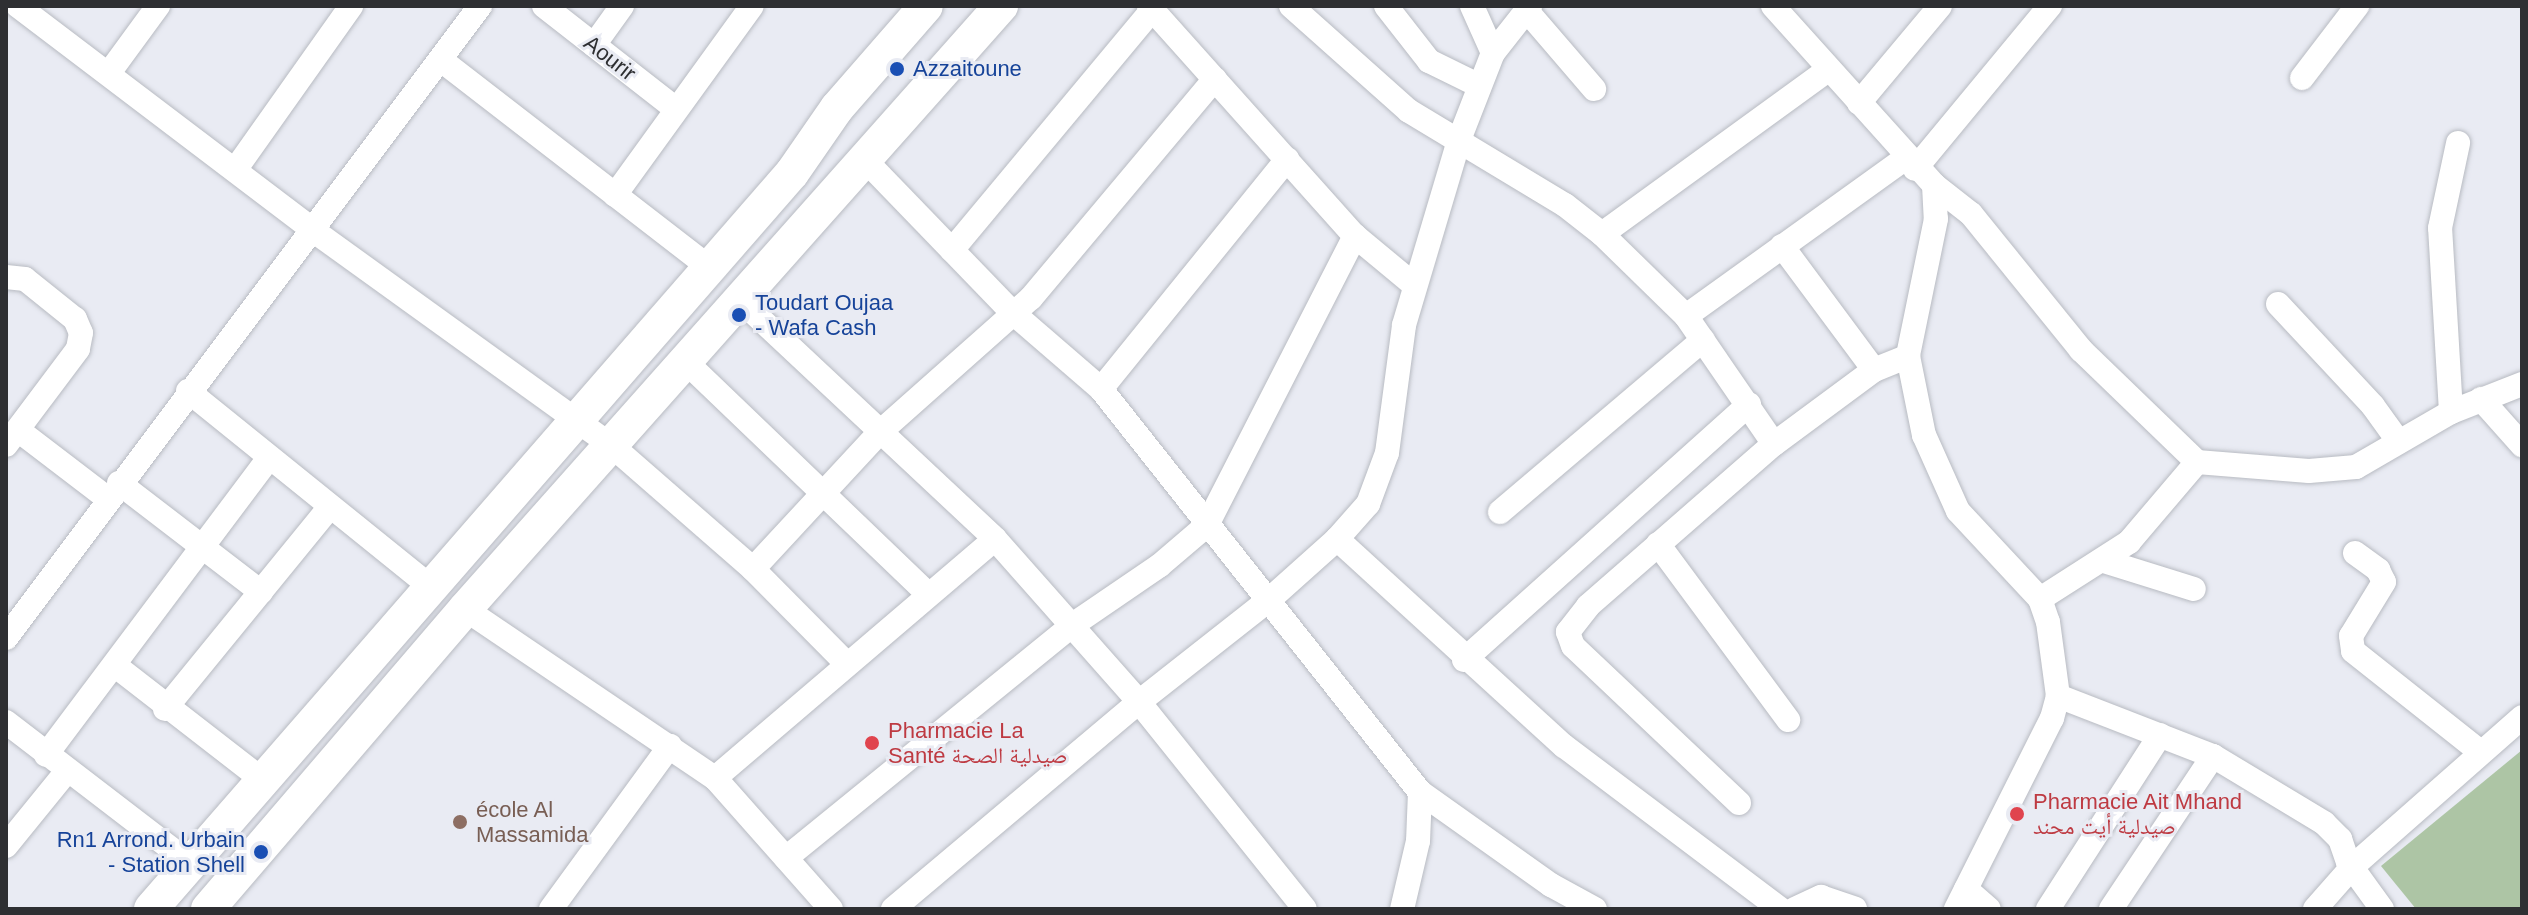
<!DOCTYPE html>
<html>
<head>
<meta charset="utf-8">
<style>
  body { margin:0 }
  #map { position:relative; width:2528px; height:915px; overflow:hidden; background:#e9ebf3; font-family:Arial,"Noto Naskh Arabic",sans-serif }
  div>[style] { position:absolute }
  .green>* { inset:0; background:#adc5a5 }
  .roads { filter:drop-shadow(0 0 2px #b8bbc2) drop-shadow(0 0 2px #b8bbc2) }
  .street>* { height:24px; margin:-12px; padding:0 12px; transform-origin:12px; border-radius:12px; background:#fff }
  .secondary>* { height:34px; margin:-17px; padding:0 17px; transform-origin:17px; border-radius:17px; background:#fff }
  .dots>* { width:22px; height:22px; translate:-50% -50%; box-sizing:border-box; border:4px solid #e9ebf3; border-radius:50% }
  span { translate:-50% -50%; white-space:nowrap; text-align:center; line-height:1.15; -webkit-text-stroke:6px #e9ebf3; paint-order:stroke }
  .street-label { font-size:22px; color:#2e2f32 }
  .transit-label { font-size:22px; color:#164399 }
  .left { translate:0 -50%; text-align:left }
  .right { translate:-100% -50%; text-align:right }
  .health-label { font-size:22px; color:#be3a42 }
  .education-label { font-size:22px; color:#785e54 }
  .frame { position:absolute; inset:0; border:8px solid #2e2f32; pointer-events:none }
</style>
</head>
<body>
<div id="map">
  <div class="green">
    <div style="clip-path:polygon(2522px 750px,2522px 909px,2416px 909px,2381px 866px)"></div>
  </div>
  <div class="roads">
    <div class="street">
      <div style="left:18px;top:6px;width:372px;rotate:37.2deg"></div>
      <div style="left:314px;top:231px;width:366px;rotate:35.8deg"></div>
      <div style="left:611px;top:445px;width:189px;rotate:41.1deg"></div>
      <div style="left:753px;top:569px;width:134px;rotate:45.3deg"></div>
      <div style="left:544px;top:6px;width:167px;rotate:38deg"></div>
      <div style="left:1149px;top:6px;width:309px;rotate:48.2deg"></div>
      <div style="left:1355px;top:236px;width:77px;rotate:39.7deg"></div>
      <div style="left:1291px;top:6px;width:158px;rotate:41.7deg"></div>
      <div style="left:1409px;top:111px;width:182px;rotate:31.1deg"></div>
      <div style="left:1565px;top:205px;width:47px;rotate:38.1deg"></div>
      <div style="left:1602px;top:234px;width:117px;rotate:44.3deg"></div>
      <div style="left:1686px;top:316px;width:155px;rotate:55.5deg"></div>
      <div style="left:1386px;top:6px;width:70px;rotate:52deg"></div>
      <div style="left:1429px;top:61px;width:55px;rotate:26.1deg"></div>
      <div style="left:1472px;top:6px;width:51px;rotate:65.9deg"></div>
      <div style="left:1773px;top:6px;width:241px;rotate:48deg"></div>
      <div style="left:1934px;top:185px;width:34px;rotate:87deg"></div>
      <div style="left:1936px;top:219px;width:140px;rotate:101.6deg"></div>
      <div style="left:1908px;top:356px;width:81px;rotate:78.6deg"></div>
      <div style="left:1924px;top:435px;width:83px;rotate:65.9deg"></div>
      <div style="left:1958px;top:511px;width:120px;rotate:47deg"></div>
      <div style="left:2040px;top:599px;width:24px;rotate:71deg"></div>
      <div style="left:2048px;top:622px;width:75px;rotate:82.3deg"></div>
      <div style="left:2058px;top:696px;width:23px;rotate:105deg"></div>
      <div style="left:2052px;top:718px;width:214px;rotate:116.7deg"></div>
      <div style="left:1527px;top:11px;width:103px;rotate:49.3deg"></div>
      <div style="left:594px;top:45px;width:48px;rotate:-54.3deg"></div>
      <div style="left:441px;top:60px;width:340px;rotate:37.7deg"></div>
      <div style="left:109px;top:73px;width:83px;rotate:-53.8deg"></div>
      <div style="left:2302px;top:78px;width:91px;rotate:-52.6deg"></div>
      <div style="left:1859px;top:103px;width:126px;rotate:-50.1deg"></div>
      <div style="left:866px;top:161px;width:211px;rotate:46deg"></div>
      <div style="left:1013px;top:313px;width:116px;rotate:40.8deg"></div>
      <div style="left:1101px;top:389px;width:514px;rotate:51.64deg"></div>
      <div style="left:1420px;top:792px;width:49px;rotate:92.3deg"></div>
      <div style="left:1418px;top:841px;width:70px;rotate:103.2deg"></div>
      <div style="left:1915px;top:169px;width:212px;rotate:-50.4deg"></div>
      <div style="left:235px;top:170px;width:201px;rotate:-54.7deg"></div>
      <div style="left:1934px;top:185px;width:47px;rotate:38.1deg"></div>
      <div style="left:1971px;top:214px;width:175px;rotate:51deg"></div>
      <div style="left:2081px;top:350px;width:161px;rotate:44deg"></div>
      <div style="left:615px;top:195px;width:233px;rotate:-54.1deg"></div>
      <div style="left:1602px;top:234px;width:277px;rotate:-36deg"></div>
      <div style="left:1782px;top:246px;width:154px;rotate:53.4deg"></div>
      <div style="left:952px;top:250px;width:312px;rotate:-50.2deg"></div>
      <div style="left:6px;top:277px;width:19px;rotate:6deg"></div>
      <div style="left:25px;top:279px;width:64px;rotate:38.7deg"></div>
      <div style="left:75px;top:319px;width:15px;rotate:67deg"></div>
      <div style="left:81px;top:333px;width:16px;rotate:101deg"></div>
      <div style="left:78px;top:349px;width:120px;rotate:126.9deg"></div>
      <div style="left:740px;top:300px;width:349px;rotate:43.1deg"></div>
      <div style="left:2278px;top:304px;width:139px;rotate:47deg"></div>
      <div style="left:2373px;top:406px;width:44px;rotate:54.2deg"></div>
      <div style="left:1686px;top:316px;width:271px;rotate:-35.7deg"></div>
      <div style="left:685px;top:361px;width:335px;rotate:43.8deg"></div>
      <div style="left:1101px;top:389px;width:296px;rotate:-51deg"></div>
      <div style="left:188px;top:391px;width:311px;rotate:38.9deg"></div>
      <div style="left:2481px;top:399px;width:62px;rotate:48.3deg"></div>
      <div style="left:2451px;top:412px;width:184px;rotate:-93.4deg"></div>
      <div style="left:2440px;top:228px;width:87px;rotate:-78deg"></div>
      <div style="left:18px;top:430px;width:112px;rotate:37.4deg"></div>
      <div style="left:119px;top:483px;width:179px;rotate:37.5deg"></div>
      <div style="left:1500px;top:512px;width:266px;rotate:-40.3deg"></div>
      <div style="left:1337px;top:539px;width:307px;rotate:42.4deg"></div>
      <div style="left:1564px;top:746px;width:271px;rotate:37deg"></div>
      <div style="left:1658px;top:544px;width:219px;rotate:53.5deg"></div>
      <div style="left:2355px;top:553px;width:29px;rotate:36deg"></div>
      <div style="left:2378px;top:570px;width:13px;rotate:63deg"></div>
      <div style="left:2384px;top:582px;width:63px;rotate:121.4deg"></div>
      <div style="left:2351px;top:636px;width:15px;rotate:82deg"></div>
      <div style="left:2353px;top:651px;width:159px;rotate:38.4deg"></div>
      <div style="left:2104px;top:561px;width:94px;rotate:17.3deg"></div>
      <div style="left:753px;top:569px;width:187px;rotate:-47.2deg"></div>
      <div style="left:880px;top:432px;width:202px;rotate:-41.6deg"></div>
      <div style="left:1031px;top:298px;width:286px;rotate:-50deg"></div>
      <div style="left:2040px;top:599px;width:106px;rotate:-32.6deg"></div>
      <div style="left:2129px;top:542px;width:105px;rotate:-49.6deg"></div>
      <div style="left:2197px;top:462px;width:112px;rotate:4.6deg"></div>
      <div style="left:2309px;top:471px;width:47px;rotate:-4.9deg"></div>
      <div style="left:2356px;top:467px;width:110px;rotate:-30.1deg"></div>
      <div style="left:2451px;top:412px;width:76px;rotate:-21.5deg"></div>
      <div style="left:465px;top:609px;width:302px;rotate:34.1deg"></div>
      <div style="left:715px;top:778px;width:175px;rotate:48.5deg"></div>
      <div style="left:6px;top:638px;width:790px;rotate:-53.13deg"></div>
      <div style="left:1464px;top:660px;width:383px;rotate:-41.9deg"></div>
      <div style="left:117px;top:667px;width:186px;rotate:37.8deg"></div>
      <div style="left:2058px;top:696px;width:166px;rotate:21.2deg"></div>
      <div style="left:2213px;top:756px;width:130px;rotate:31.1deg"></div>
      <div style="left:2324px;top:823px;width:23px;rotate:45deg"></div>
      <div style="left:2340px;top:839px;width:24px;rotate:71deg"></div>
      <div style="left:2348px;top:862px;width:58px;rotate:54.1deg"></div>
      <div style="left:165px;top:709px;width:258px;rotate:-50.8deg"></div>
      <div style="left:6px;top:722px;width:232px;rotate:37.5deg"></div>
      <div style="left:46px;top:755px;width:371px;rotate:-53.1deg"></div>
      <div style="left:715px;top:778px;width:368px;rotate:-40.5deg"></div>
      <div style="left:995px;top:539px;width:217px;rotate:48.5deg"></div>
      <div style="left:1139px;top:702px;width:265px;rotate:51.3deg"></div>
      <div style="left:1420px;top:792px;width:161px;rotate:35.4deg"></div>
      <div style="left:1551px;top:885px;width:50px;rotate:28.6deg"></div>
      <div style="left:1739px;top:803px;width:228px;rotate:-136.6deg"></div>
      <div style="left:1573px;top:646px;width:15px;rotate:-110deg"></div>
      <div style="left:1568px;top:632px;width:33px;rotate:-52deg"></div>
      <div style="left:1588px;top:606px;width:247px;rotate:-41.1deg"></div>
      <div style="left:1774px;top:444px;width:124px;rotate:-36.5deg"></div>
      <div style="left:1874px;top:370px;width:37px;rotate:-22deg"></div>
      <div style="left:6px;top:846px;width:97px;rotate:-50.9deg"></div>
      <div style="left:786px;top:858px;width:367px;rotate:-39.1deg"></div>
      <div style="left:1071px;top:626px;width:107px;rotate:-34.3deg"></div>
      <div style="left:1159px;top:566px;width:63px;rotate:-40.5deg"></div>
      <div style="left:1207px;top:525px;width:325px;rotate:-62.9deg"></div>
      <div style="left:1966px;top:889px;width:30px;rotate:41deg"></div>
      <div style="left:551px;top:909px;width:202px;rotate:-53.9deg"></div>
      <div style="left:893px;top:909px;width:322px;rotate:-40.1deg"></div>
      <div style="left:1139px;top:702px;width:167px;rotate:-38.2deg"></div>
      <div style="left:1270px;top:599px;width:90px;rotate:-41.8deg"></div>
      <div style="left:1337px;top:539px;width:47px;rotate:-48.5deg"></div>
      <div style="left:1368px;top:504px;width:54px;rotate:-69.6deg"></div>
      <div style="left:1387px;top:453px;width:129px;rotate:-82.4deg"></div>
      <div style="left:1404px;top:325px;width:193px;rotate:-73.4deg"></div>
      <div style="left:1459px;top:140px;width:93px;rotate:-68.7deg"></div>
      <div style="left:1493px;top:53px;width:60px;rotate:-51.8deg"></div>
      <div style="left:1795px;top:909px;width:29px;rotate:-25deg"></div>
      <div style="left:1821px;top:897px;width:36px;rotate:19deg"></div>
      <div style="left:2048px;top:909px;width:207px;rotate:-57.2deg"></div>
      <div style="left:2111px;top:909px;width:184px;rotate:-56.3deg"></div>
      <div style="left:2315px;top:909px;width:56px;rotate:-48.6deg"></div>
      <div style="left:2352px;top:867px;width:227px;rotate:-41.4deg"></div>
    </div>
    <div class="secondary">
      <div style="left:151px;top:909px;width:976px;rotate:-48.95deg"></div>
      <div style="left:792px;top:173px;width:79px;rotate:-55.3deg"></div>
      <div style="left:837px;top:108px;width:135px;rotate:-48.9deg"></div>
      <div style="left:208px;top:909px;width:395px;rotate:-49.4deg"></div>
      <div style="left:465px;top:609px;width:807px;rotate:-48.37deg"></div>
    </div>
  </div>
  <div class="dots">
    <div style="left:897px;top:69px;background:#1a4fb4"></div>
    <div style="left:739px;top:315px;background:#1a4fb4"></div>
    <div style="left:872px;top:743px;background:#e0444e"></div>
    <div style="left:2017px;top:814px;background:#e0444e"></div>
    <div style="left:460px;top:822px;background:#8d6e63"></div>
    <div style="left:261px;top:852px;background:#1a4fb4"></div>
  </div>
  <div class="street-label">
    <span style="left:610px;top:58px;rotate:38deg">Aourir</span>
  </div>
  <div class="transit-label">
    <span class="left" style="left:913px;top:69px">Azzaitoune</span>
    <span class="left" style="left:755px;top:315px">Toudart Oujaa<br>- Wafa Cash</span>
    <span class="right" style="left:245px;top:852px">Rn1 Arrond. Urbain<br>- Station Shell</span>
  </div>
  <div class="health-label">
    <span class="left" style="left:888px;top:743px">Pharmacie La<br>Santé صيدلية الصحة</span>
    <span class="left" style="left:2033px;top:814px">Pharmacie Ait Mhand<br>صيدلية أيت محند</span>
  </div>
  <div class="education-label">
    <span class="left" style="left:476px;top:822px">école Al<br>Massamida</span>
  </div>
  <div class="frame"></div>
</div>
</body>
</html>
